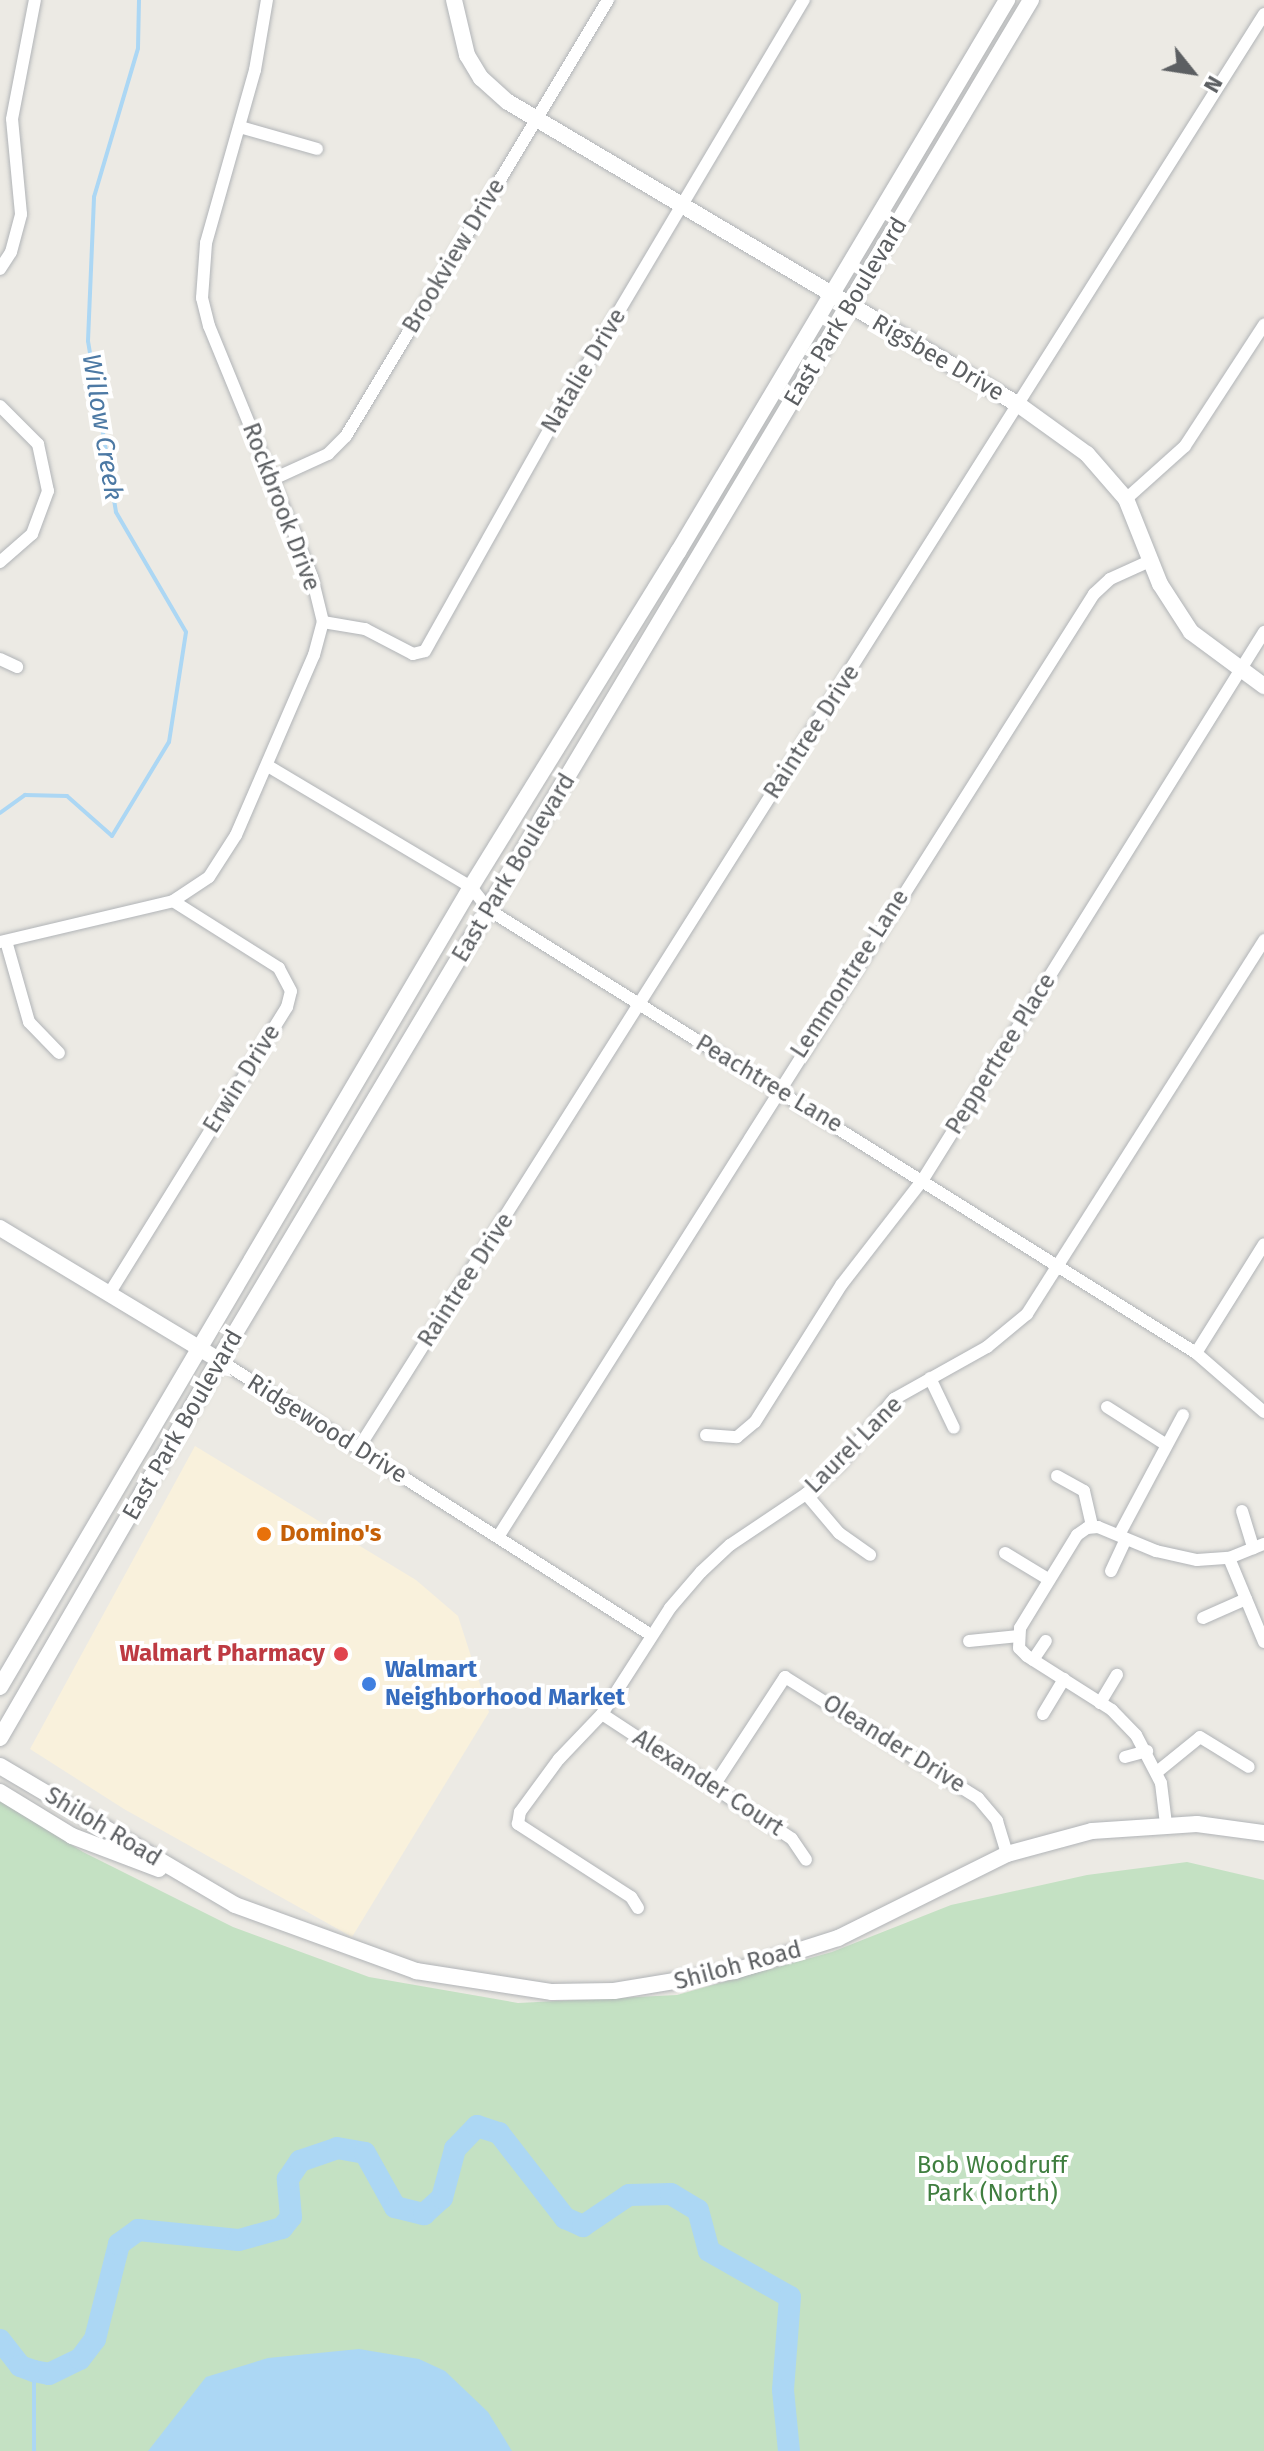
<!DOCTYPE html>
<html>
<head>
<meta charset="utf-8">
<style>
  body { margin:0 }
  #map { position:relative; width:1264px; height:2451px; overflow:hidden; background:#eceae4; font-family:"Fira Sans",sans-serif }
  div>[style] { position:absolute }
  .commercial>* { inset:0; background:#f9f1dc }
  .green>* { inset:0; background:#c4e1c3 }
  .water>* { inset:0; background:#acd7f4 }
  .stream>* { height:4px; margin:-2px; padding:0 2px; transform-origin:2px; border-radius:2px; background:#acd7f4 }
  .river>* { height:22px; margin:-11px; padding:0 11px; transform-origin:11px; border-radius:11px; background:#acd7f4 }
  .roads { filter:drop-shadow(0 0 2px #b1b4b7) drop-shadow(0 0 2px #b1b4b7) }
  .street>* { height:12px; margin:-6px; padding:0 6px; transform-origin:6px; border-radius:6px; background:#fff }
  .secondary>* { height:16px; margin:-8px; padding:0 8px; transform-origin:8px; border-radius:8px; background:#fff }
  .dots>* { width:22px; height:22px; translate:-50% -50%; box-sizing:border-box; border:4px solid #fff; border-radius:50% }
  span { translate:-50% -50%; white-space:nowrap; text-align:center; line-height:1.15; -webkit-text-stroke:8px #fff; paint-order:stroke }
  .street-label { font-size:24px; color:#5c5f62 }
  .food-label { font-size:24px; color:#c56008; font-weight:700 }
  .left { translate:0 -50%; text-align:left }
  .health-label { font-size:24px; color:#be3a42; font-weight:700 }
  .right { translate:-100% -50%; text-align:right }
  .shop-label { font-size:24px; color:#366cbe; font-weight:700 }
  .park-label { font-size:24px; color:#3f7e3f }
  .water-label { font-size:26px; color:#4c79a4; font-style:italic }
  .north { position:absolute; left:1152px; top:32px; width:80px; height:80px; -webkit-text-stroke:6px #fff; paint-order:stroke; rotate:120deg; font-size:22px; font-weight:700; line-height:32px; text-align:center; color:#5c5f62 }
  .north::after { content:''; display:block; margin:auto; width:28px; height:36px; background:#5c5f62; clip-path:polygon(50% 0,100% 100%,50% 72%,0 100%) }
</style>
</head>
<body>
<div id="map">
  <div class="commercial">
    <div style="clip-path:polygon(195px 1446px,416px 1580px,458px 1616px,489px 1712px,352px 1937px,124px 1809px,30px 1749px)"></div>
  </div>
  <div class="green">
    <div style="clip-path:polygon(0 1801px,83px 1852px,233px 1927px,369px 1977px,518px 2003px,677px 1995px,832px 1952px,951px 1905px,1087px 1875px,1187px 1862px,1264px 1880px,1264px 2451px,0 2451px)"></div>
  </div>
  <div class="water">
    <div style="clip-path:polygon(359px 2349px,419px 2359px,445px 2371px,488px 2412px,512px 2451px,148px 2451px,206px 2377px,268px 2358px)"></div>
  </div>
  <div class="stream">
    <div style="left:0;top:813px;width:31px;rotate:-36deg"></div>
    <div style="left:25px;top:795px;width:42px;rotate:1.4deg"></div>
    <div style="left:67px;top:796px;width:60px;rotate:41.6deg"></div>
    <div style="left:112px;top:836px;width:110px;rotate:-58.8deg"></div>
    <div style="left:169px;top:742px;width:111px;rotate:-81.2deg"></div>
    <div style="left:186px;top:632px;width:139px;rotate:-120.3deg"></div>
    <div style="left:116px;top:512px;width:173px;rotate:-99.3deg"></div>
    <div style="left:88px;top:341px;width:144px;rotate:-87.6deg"></div>
    <div style="left:94px;top:197px;width:155px;rotate:-73.5deg"></div>
    <div style="left:138px;top:48px;width:48px;rotate:-88.8deg"></div>
    <div style="left:34px;top:2371px;width:80px;rotate:90deg"></div>
  </div>
  <div class="river">
    <div style="left:0;top:2340px;width:33px;rotate:52deg"></div>
    <div style="left:20px;top:2366px;width:15px;rotate:20deg"></div>
    <div style="left:34px;top:2371px;width:15px;rotate:11deg"></div>
    <div style="left:49px;top:2374px;width:34px;rotate:-26deg"></div>
    <div style="left:80px;top:2359px;width:25px;rotate:-53deg"></div>
    <div style="left:95px;top:2339px;width:98px;rotate:-75.8deg"></div>
    <div style="left:119px;top:2244px;width:24px;rotate:-36deg"></div>
    <div style="left:138px;top:2230px;width:101px;rotate:5.7deg"></div>
    <div style="left:239px;top:2240px;width:45px;rotate:-15.6deg"></div>
    <div style="left:282px;top:2228px;width:14px;rotate:-51deg"></div>
    <div style="left:291px;top:2217px;width:38px;rotate:-95deg"></div>
    <div style="left:288px;top:2179px;width:22px;rotate:-56deg"></div>
    <div style="left:300px;top:2161px;width:39px;rotate:-19deg"></div>
    <div style="left:337px;top:2148px;width:28px;rotate:10deg"></div>
    <div style="left:365px;top:2153px;width:62px;rotate:60.9deg"></div>
    <div style="left:395px;top:2207px;width:30px;rotate:14deg"></div>
    <div style="left:424px;top:2214px;width:24px;rotate:-42deg"></div>
    <div style="left:442px;top:2198px;width:51px;rotate:-75.1deg"></div>
    <div style="left:455px;top:2149px;width:32px;rotate:-46deg"></div>
    <div style="left:477px;top:2126px;width:23px;rotate:18deg"></div>
    <div style="left:499px;top:2133px;width:108px;rotate:52.2deg"></div>
    <div style="left:565px;top:2218px;width:20px;rotate:24deg"></div>
    <div style="left:583px;top:2226px;width:55px;rotate:-34deg"></div>
    <div style="left:629px;top:2195px;width:42px;rotate:-1.4deg"></div>
    <div style="left:671px;top:2194px;width:31px;rotate:31deg"></div>
    <div style="left:698px;top:2210px;width:42px;rotate:75deg"></div>
    <div style="left:709px;top:2251px;width:93px;rotate:29.6deg"></div>
    <div style="left:790px;top:2297px;width:93px;rotate:94.3deg"></div>
    <div style="left:783px;top:2390px;width:61px;rotate:84.4deg"></div>
  </div>
  <div class="roads">
    <div class="street">
      <div style="left:240px;top:127px;width:80px;rotate:15.9deg"></div>
      <div style="left:0;top:269px;width:20px;rotate:-57deg"></div>
      <div style="left:11px;top:252px;width:39px;rotate:-75deg"></div>
      <div style="left:21px;top:214px;width:95px;rotate:-95.4deg"></div>
      <div style="left:12px;top:119px;width:121px;rotate:-79.1deg"></div>
      <div style="left:0;top:406px;width:54px;rotate:45deg"></div>
      <div style="left:38px;top:444px;width:48px;rotate:78deg"></div>
      <div style="left:48px;top:491px;width:46px;rotate:110.4deg"></div>
      <div style="left:32px;top:534px;width:43px;rotate:138.8deg"></div>
      <div style="left:271px;top:480px;width:63px;rotate:-24.5deg"></div>
      <div style="left:328px;top:454px;width:25px;rotate:-45deg"></div>
      <div style="left:346px;top:436px;width:509px;rotate:-59deg"></div>
      <div style="left:1126px;top:499px;width:79px;rotate:-41.9deg"></div>
      <div style="left:1185px;top:446px;width:145px;rotate:-56.9deg"></div>
      <div style="left:323px;top:622px;width:43px;rotate:9.5deg"></div>
      <div style="left:365px;top:629px;width:54px;rotate:27.5deg"></div>
      <div style="left:413px;top:654px;width:12px;rotate:-14deg"></div>
      <div style="left:425px;top:651px;width:286px;rotate:-60.7deg"></div>
      <div style="left:565px;top:402px;width:468px;rotate:-59.3deg"></div>
      <div style="left:0;top:659px;width:19px;rotate:25deg"></div>
      <div style="left:268px;top:766px;width:236px;rotate:30.8deg"></div>
      <div style="left:471px;top:887px;width:29px;rotate:52deg"></div>
      <div style="left:489px;top:910px;width:834px;rotate:32.07deg"></div>
      <div style="left:1196px;top:1353px;width:90px;rotate:40.9deg"></div>
      <div style="left:6px;top:941px;width:84px;rotate:74.1deg"></div>
      <div style="left:29px;top:1022px;width:43px;rotate:45.9deg"></div>
      <div style="left:0;top:942px;width:178px;rotate:-13.3deg"></div>
      <div style="left:173px;top:901px;width:43px;rotate:-33.7deg"></div>
      <div style="left:209px;top:877px;width:50px;rotate:-57.3deg"></div>
      <div style="left:236px;top:835px;width:196px;rotate:-66.6deg"></div>
      <div style="left:314px;top:655px;width:34px;rotate:-75deg"></div>
      <div style="left:323px;top:622px;width:46px;rotate:-103.7deg"></div>
      <div style="left:312px;top:577px;width:271px;rotate:-112.3deg"></div>
      <div style="left:209px;top:326px;width:29px;rotate:-104deg"></div>
      <div style="left:202px;top:298px;width:55px;rotate:-85.8deg"></div>
      <div style="left:206px;top:243px;width:180px;rotate:-74.2deg"></div>
      <div style="left:255px;top:70px;width:71px;rotate:-80.3deg"></div>
      <div style="left:109px;top:1294px;width:338px;rotate:-58.2deg"></div>
      <div style="left:287px;top:1007px;width:16px;rotate:-76deg"></div>
      <div style="left:291px;top:991px;width:26px;rotate:-118deg"></div>
      <div style="left:279px;top:968px;width:125px;rotate:-147.7deg"></div>
      <div style="left:1196px;top:1353px;width:128px;rotate:-58deg"></div>
      <div style="left:219px;top:1360px;width:512px;rotate:32.48deg"></div>
      <div style="left:930px;top:1378px;width:55px;rotate:64.4deg"></div>
      <div style="left:1107px;top:1407px;width:69px;rotate:32.5deg"></div>
      <div style="left:706px;top:1435px;width:31px;rotate:4deg"></div>
      <div style="left:737px;top:1437px;width:23px;rotate:-40deg"></div>
      <div style="left:755px;top:1422px;width:163px;rotate:-57.8deg"></div>
      <div style="left:842px;top:1284px;width:130px;rotate:-52.2deg"></div>
      <div style="left:922px;top:1181px;width:647px;rotate:-58.08deg"></div>
      <div style="left:358px;top:1449px;width:1697px;rotate:-57.73deg"></div>
      <div style="left:1057px;top:1476px;width:31px;rotate:29deg"></div>
      <div style="left:1084px;top:1491px;width:37px;rotate:77deg"></div>
      <div style="left:806px;top:1494px;width:51px;rotate:49.8deg"></div>
      <div style="left:839px;top:1533px;width:38px;rotate:35deg"></div>
      <div style="left:1242px;top:1511px;width:39px;rotate:73deg"></div>
      <div style="left:1119px;top:1535px;width:136px;rotate:-61.9deg"></div>
      <div style="left:498px;top:1537px;width:1116px;rotate:-57.71deg"></div>
      <div style="left:1094px;top:594px;width:22px;rotate:-43deg"></div>
      <div style="left:1110px;top:579px;width:46px;rotate:-24.3deg"></div>
      <div style="left:1005px;top:1553px;width:50px;rotate:31.2deg"></div>
      <div style="left:1229px;top:1558px;width:91px;rotate:67.4deg"></div>
      <div style="left:1111px;top:1571px;width:35px;rotate:-65deg"></div>
      <div style="left:1203px;top:1618px;width:47px;rotate:-23.8deg"></div>
      <div style="left:969px;top:1641px;width:50px;rotate:-5.7deg"></div>
      <div style="left:1033px;top:1660px;width:23px;rotate:-56deg"></div>
      <div style="left:1100px;top:1703px;width:33px;rotate:-59deg"></div>
      <div style="left:602px;top:1714px;width:227px;rotate:33.3deg"></div>
      <div style="left:792px;top:1839px;width:25px;rotate:56deg"></div>
      <div style="left:1043px;top:1714px;width:41px;rotate:-59deg"></div>
      <div style="left:1125px;top:1757px;width:23px;rotate:-15deg"></div>
      <div style="left:1157px;top:1772px;width:55px;rotate:-39.1deg"></div>
      <div style="left:1200px;top:1737px;width:57px;rotate:31.5deg"></div>
      <div style="left:715px;top:1784px;width:128px;rotate:-56.8deg"></div>
      <div style="left:785px;top:1677px;width:228px;rotate:32.1deg"></div>
      <div style="left:978px;top:1798px;width:30px;rotate:50deg"></div>
      <div style="left:997px;top:1821px;width:34px;rotate:73deg"></div>
      <div style="left:1166px;top:1824px;width:41px;rotate:-97deg"></div>
      <div style="left:1161px;top:1783px;width:54px;rotate:-117.5deg"></div>
      <div style="left:1136px;top:1735px;width:35px;rotate:-134deg"></div>
      <div style="left:1112px;top:1710px;width:101px;rotate:-147.6deg"></div>
      <div style="left:1027px;top:1656px;width:11px;rotate:-135deg"></div>
      <div style="left:1019px;top:1648px;width:20px;rotate:-87deg"></div>
      <div style="left:1020px;top:1628px;width:109px;rotate:-58.5deg"></div>
      <div style="left:1077px;top:1535px;width:12px;rotate:-35deg"></div>
      <div style="left:1087px;top:1528px;width:11px;rotate:-5deg"></div>
      <div style="left:1098px;top:1527px;width:63px;rotate:22.5deg"></div>
      <div style="left:1156px;top:1551px;width:42px;rotate:12.4deg"></div>
      <div style="left:1197px;top:1560px;width:32px;rotate:-4deg"></div>
      <div style="left:1229px;top:1558px;width:38px;rotate:-22deg"></div>
      <div style="left:638px;top:1908px;width:13px;rotate:-122deg"></div>
      <div style="left:631px;top:1897px;width:135px;rotate:-147.1deg"></div>
      <div style="left:518px;top:1824px;width:12px;rotate:-81deg"></div>
      <div style="left:520px;top:1812px;width:66px;rotate:-53.7deg"></div>
      <div style="left:559px;top:1759px;width:62px;rotate:-46.3deg"></div>
      <div style="left:602px;top:1714px;width:126px;rotate:-57.3deg"></div>
      <div style="left:670px;top:1608px;width:48px;rotate:-49.3deg"></div>
      <div style="left:701px;top:1572px;width:40px;rotate:-43deg"></div>
      <div style="left:730px;top:1545px;width:92px;rotate:-33.9deg"></div>
      <div style="left:806px;top:1494px;width:45px;rotate:-41.4deg"></div>
      <div style="left:840px;top:1464px;width:85px;rotate:-50.3deg"></div>
      <div style="left:894px;top:1399px;width:107px;rotate:-29.2deg"></div>
      <div style="left:987px;top:1347px;width:52px;rotate:-39.5deg"></div>
      <div style="left:1027px;top:1314px;width:443px;rotate:-57.6deg"></div>
    </div>
    <div class="secondary">
      <div style="left:454px;top:0;width:57px;rotate:76.7deg"></div>
      <div style="left:467px;top:55px;width:27px;rotate:59deg"></div>
      <div style="left:481px;top:78px;width:36px;rotate:42deg"></div>
      <div style="left:508px;top:102px;width:594px;rotate:30.67deg"></div>
      <div style="left:1019px;top:405px;width:84px;rotate:35.8deg"></div>
      <div style="left:1087px;top:454px;width:60px;rotate:49.1deg"></div>
      <div style="left:1126px;top:499px;width:92px;rotate:68.2deg"></div>
      <div style="left:1160px;top:584px;width:57px;rotate:57.1deg"></div>
      <div style="left:1191px;top:632px;width:91px;rotate:36.5deg"></div>
      <div style="left:0;top:1228px;width:256px;rotate:31.1deg"></div>
      <div style="left:0;top:1687px;width:928px;rotate:-59.51deg"></div>
      <div style="left:471px;top:887px;width:394px;rotate:-58.3deg"></div>
      <div style="left:678px;top:552px;width:643px;rotate:-59.2deg"></div>
      <div style="left:0;top:1738px;width:437px;rotate:-59.9deg"></div>
      <div style="left:219px;top:1360px;width:1584px;rotate:-59.16deg"></div>
      <div style="left:0;top:1766px;width:273px;rotate:30.6deg"></div>
      <div style="left:235px;top:1905px;width:193px;rotate:20deg"></div>
      <div style="left:416px;top:1971px;width:138px;rotate:8.8deg"></div>
      <div style="left:552px;top:1992px;width:62px;rotate:-0.9deg"></div>
      <div style="left:614px;top:1991px;width:123px;rotate:-9.4deg"></div>
      <div style="left:735px;top:1971px;width:108px;rotate:-17.8deg"></div>
      <div style="left:838px;top:1938px;width:189px;rotate:-26.4deg"></div>
      <div style="left:1007px;top:1854px;width:88px;rotate:-15.1deg"></div>
      <div style="left:1092px;top:1831px;width:105px;rotate:-3.8deg"></div>
      <div style="left:1197px;top:1824px;width:68px;rotate:7.7deg"></div>
      <div style="left:0;top:1792px;width:84px;rotate:31.4deg"></div>
      <div style="left:72px;top:1836px;width:93px;rotate:20.8deg"></div>
    </div>
  </div>
  <div class="dots">
    <div style="left:264px;top:1534px;background:#e8710a"></div>
    <div style="left:341px;top:1654px;background:#e0444e"></div>
    <div style="left:369px;top:1684px;background:#3f7fe0"></div>
  </div>
  <div class="street-label">
    <span style="left:454px;top:256px;rotate:-59deg">Brookview Drive</span>
    <span style="left:846px;top:312px;rotate:-59deg">East Park Boulevard</span>
    <span style="left:938px;top:358px;rotate:30deg">Rigsbee Drive</span>
    <span style="left:584px;top:371px;rotate:-59deg">Natalie Drive</span>
    <span style="left:281px;top:507px;rotate:69deg">Rockbrook Drive</span>
    <span style="left:812px;top:732px;rotate:-57deg">Raintree Drive</span>
    <span style="left:514px;top:868px;rotate:-59deg">East Park Boulevard</span>
    <span style="left:850px;top:974px;rotate:-57deg">Lemmontree Lane</span>
    <span style="left:1001px;top:1054px;rotate:-58deg">Peppertree Place</span>
    <span style="left:242px;top:1079px;rotate:-58deg">Erwin Drive</span>
    <span style="left:769px;top:1084px;rotate:31deg">Peachtree Lane</span>
    <span style="left:466px;top:1280px;rotate:-57deg">Raintree Drive</span>
    <span style="left:183px;top:1425px;rotate:-60deg">East Park Boulevard</span>
    <span style="left:327px;top:1429px;rotate:32deg">Ridgewood Drive</span>
    <span style="left:854px;top:1445px;rotate:-45deg">Laurel Lane</span>
    <span style="left:894px;top:1744px;rotate:32deg">Oleander Drive</span>
    <span style="left:708px;top:1783px;rotate:33deg">Alexander Court</span>
    <span style="left:103px;top:1827px;rotate:31deg">Shiloh Road</span>
    <span style="left:738px;top:1966px;rotate:-15deg">Shiloh Road</span>
  </div>
  <div class="food-label">
    <span class="left" style="left:280px;top:1534px">Domino's</span>
  </div>
  <div class="health-label">
    <span class="right" style="left:325px;top:1654px">Walmart Pharmacy</span>
  </div>
  <div class="shop-label">
    <span class="left" style="left:385px;top:1684px">Walmart<br>Neighborhood Market</span>
  </div>
  <div class="park-label">
    <span style="left:992px;top:2180px">Bob Woodruff<br>Park (North)</span>
  </div>
  <div class="water-label">
    <span style="left:102px;top:427px;rotate:81deg">Willow Creek</span>
  </div>
  <div class="north">N</div>
</div>
</body>
</html>
